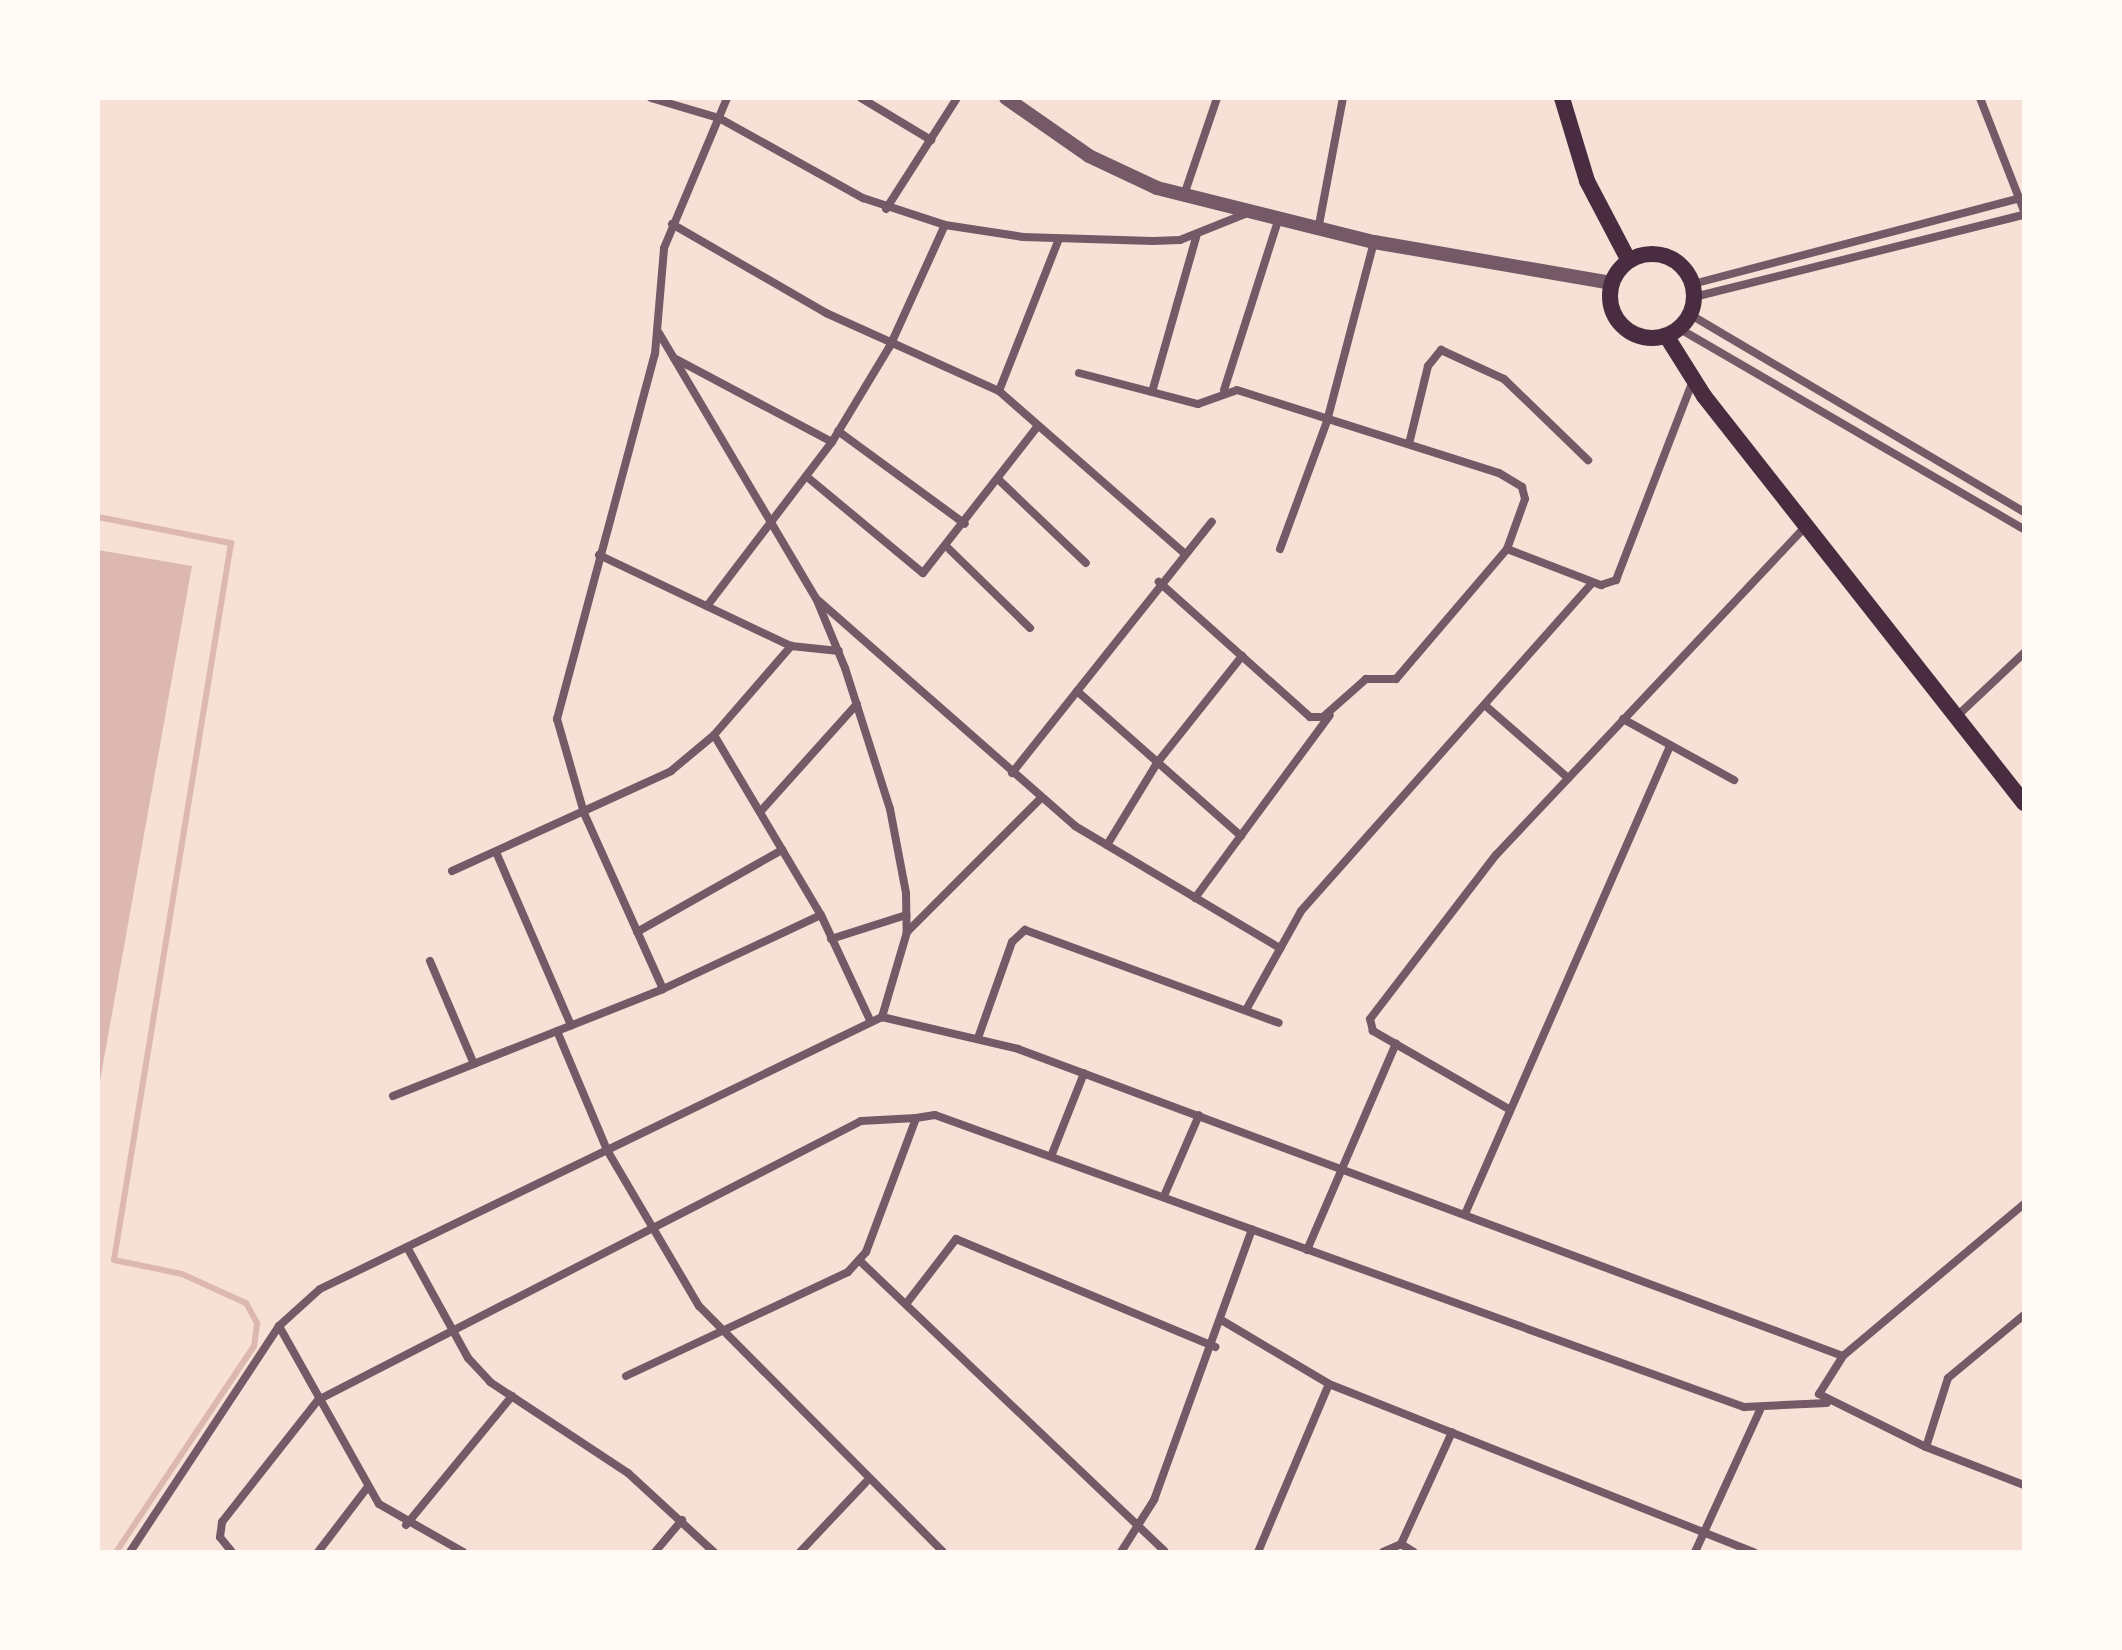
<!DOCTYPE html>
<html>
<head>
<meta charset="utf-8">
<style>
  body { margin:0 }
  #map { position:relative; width:2122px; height:1650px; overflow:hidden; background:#f7e1d7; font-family:"Nunito Sans",sans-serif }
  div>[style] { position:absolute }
  .water>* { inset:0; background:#dcb8b0 }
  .stream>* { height:6px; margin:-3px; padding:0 3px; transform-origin:3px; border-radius:3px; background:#dcb8b0 }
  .minor>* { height:8px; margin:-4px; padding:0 4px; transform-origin:4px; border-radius:4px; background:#755966 }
  .tertiary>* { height:14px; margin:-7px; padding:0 7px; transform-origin:7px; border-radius:7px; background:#755966 }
  .secondary>* { height:16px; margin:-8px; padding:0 8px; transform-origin:8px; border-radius:8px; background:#4a2c40 }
  .secondary>.ring { margin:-8px; padding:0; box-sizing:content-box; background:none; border:16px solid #4a2c40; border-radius:50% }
  span { translate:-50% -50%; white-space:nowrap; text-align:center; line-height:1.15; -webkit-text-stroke:7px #fffaf5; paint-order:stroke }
  .frame { position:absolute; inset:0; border:100px solid #fffaf5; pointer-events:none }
</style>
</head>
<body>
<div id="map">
  <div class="water">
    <div style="clip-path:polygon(98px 550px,192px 566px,98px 1092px)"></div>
  </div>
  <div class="stream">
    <div style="left:98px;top:517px;width:136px;rotate:11.1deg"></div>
    <div style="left:231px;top:543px;width:726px;rotate:99.27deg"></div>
    <div style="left:114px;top:1260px;width:69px;rotate:11.6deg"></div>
    <div style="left:182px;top:1274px;width:70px;rotate:24.4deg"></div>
    <div style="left:246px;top:1303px;width:23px;rotate:61deg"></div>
    <div style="left:257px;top:1323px;width:23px;rotate:97deg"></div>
    <div style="left:254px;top:1346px;width:248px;rotate:123.8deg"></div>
  </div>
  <div class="minor">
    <div style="left:651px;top:98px;width:71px;rotate:16.4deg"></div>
    <div style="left:719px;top:118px;width:165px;rotate:29.1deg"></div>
    <div style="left:863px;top:198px;width:86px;rotate:18.2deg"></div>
    <div style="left:945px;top:225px;width:79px;rotate:8.7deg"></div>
    <div style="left:1023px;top:237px;width:130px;rotate:1.8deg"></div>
    <div style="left:1153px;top:241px;width:27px;rotate:-2deg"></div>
    <div style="left:1180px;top:240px;width:70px;rotate:-21.8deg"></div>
    <div style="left:861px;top:98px;width:82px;rotate:31deg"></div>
    <div style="left:1980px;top:98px;width:121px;rotate:68.7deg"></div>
    <div style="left:1184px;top:195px;width:102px;rotate:-71.2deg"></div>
    <div style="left:886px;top:209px;width:132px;rotate:-57.4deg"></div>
    <div style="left:672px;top:224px;width:178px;rotate:30deg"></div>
    <div style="left:826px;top:313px;width:190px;rotate:24.3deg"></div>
    <div style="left:999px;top:391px;width:244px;rotate:41.2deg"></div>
    <div style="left:1318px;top:230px;width:134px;rotate:-79.3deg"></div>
    <div style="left:1693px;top:284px;width:342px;rotate:-14.7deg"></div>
    <div style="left:1694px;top:297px;width:340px;rotate:-14deg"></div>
    <div style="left:1691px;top:315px;width:387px;rotate:30.6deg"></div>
    <div style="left:1680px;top:329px;width:398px;rotate:30.2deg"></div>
    <div style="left:659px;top:333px;width:308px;rotate:59.4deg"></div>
    <div style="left:816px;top:598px;width:76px;rotate:67.5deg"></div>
    <div style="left:845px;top:668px;width:148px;rotate:72.3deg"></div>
    <div style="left:890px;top:809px;width:86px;rotate:79.2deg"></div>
    <div style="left:906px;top:893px;width:39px;rotate:89deg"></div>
    <div style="left:907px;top:932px;width:89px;rotate:106.4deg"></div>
    <div style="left:674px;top:358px;width:179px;rotate:28deg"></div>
    <div style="left:1079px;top:373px;width:123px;rotate:14.6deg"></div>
    <div style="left:1198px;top:404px;width:41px;rotate:-19.7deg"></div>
    <div style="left:1237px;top:390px;width:275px;rotate:17.6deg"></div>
    <div style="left:1499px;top:473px;width:27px;rotate:31deg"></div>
    <div style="left:1522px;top:487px;width:12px;rotate:76deg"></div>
    <div style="left:1525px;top:499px;width:53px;rotate:109.8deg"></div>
    <div style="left:1507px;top:549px;width:171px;rotate:130.5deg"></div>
    <div style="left:1396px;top:679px;width:30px;rotate:180deg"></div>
    <div style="left:1366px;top:679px;width:57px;rotate:138.5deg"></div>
    <div style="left:1323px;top:717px;width:13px;rotate:180deg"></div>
    <div style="left:1310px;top:717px;width:203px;rotate:-138.2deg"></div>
    <div style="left:1224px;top:390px;width:177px;rotate:-72.3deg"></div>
    <div style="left:999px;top:391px;width:163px;rotate:-68.5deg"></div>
    <div style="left:1152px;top:392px;width:164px;rotate:-74.1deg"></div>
    <div style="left:838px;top:431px;width:157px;rotate:36.2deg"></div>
    <div style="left:1409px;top:444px;width:80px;rotate:-76.3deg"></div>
    <div style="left:1428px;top:366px;width:21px;rotate:-51deg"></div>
    <div style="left:1441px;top:350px;width:69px;rotate:24.7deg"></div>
    <div style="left:1504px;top:379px;width:117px;rotate:44deg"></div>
    <div style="left:806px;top:476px;width:152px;rotate:39.7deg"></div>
    <div style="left:923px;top:573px;width:185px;rotate:-52deg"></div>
    <div style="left:999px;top:480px;width:120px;rotate:43.7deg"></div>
    <div style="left:947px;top:547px;width:116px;rotate:44.3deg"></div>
    <div style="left:1280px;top:549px;width:136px;rotate:-69.8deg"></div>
    <div style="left:1327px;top:421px;width:185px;rotate:-75.3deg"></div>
    <div style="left:1507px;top:549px;width:101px;rotate:21deg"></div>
    <div style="left:1601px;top:585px;width:16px;rotate:-18deg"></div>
    <div style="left:1616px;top:580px;width:214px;rotate:-68.9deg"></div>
    <div style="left:599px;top:555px;width:212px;rotate:25.4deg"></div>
    <div style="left:819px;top:601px;width:341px;rotate:41.3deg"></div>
    <div style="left:1075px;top:826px;width:239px;rotate:30.8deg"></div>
    <div style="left:707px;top:606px;width:206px;rotate:-52.7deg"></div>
    <div style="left:832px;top:442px;width:112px;rotate:-58.9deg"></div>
    <div style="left:890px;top:346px;width:133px;rotate:-65.6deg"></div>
    <div style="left:1077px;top:691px;width:219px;rotate:41.5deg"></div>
    <div style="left:1487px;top:707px;width:108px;rotate:41.2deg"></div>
    <div style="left:1956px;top:717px;width:93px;rotate:-43.3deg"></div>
    <div style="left:1623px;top:719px;width:127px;rotate:28.8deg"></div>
    <div style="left:714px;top:735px;width:209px;rotate:59.3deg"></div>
    <div style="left:821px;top:915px;width:118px;rotate:65deg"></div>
    <div style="left:1012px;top:773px;width:321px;rotate:-51.5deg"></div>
    <div style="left:760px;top:812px;width:145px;rotate:-48.1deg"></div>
    <div style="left:1107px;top:845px;width:96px;rotate:-58.6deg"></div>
    <div style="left:1157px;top:763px;width:137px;rotate:-51.5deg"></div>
    <div style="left:496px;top:852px;width:189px;rotate:66.6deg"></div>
    <div style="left:452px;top:871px;width:241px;rotate:-24.5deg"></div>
    <div style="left:671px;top:771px;width:56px;rotate:-39.9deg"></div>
    <div style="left:714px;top:735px;width:118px;rotate:-49.1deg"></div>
    <div style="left:791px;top:646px;width:48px;rotate:5.9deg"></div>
    <div style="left:1195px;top:898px;width:227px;rotate:-53.6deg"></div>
    <div style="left:637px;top:932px;width:167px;rotate:-29.5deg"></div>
    <div style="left:907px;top:932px;width:188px;rotate:-45deg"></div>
    <div style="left:831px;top:939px;width:79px;rotate:-17.7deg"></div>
    <div style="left:430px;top:961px;width:112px;rotate:66.9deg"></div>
    <div style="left:663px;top:989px;width:193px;rotate:-114.2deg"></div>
    <div style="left:584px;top:813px;width:98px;rotate:-106deg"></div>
    <div style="left:557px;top:719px;width:378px;rotate:-75deg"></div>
    <div style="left:655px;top:354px;width:106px;rotate:-85.1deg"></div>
    <div style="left:664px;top:248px;width:163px;rotate:-67.2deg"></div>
    <div style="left:1246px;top:1010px;width:113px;rotate:-60.9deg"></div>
    <div style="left:1301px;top:911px;width:438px;rotate:-48.4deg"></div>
    <div style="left:557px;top:1031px;width:129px;rotate:67.2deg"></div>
    <div style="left:607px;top:1150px;width:181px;rotate:59.5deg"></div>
    <div style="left:699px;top:1306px;width:346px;rotate:45.2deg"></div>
    <div style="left:978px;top:1038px;width:102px;rotate:-70.5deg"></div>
    <div style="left:1012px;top:942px;width:18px;rotate:-43deg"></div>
    <div style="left:1025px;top:930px;width:270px;rotate:20.1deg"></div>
    <div style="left:393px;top:1096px;width:290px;rotate:-21.6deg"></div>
    <div style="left:663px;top:989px;width:174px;rotate:-25.1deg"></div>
    <div style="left:1507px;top:1108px;width:155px;rotate:-150.1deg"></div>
    <div style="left:1373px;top:1031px;width:12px;rotate:-104deg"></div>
    <div style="left:1370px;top:1019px;width:207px;rotate:-52.5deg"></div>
    <div style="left:1496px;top:855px;width:452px;rotate:-46.7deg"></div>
    <div style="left:1052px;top:1154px;width:87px;rotate:-68.4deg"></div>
    <div style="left:1164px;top:1196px;width:88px;rotate:-66.6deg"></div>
    <div style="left:2024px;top:1204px;width:236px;rotate:140deg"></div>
    <div style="left:1843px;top:1356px;width:45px;rotate:122.3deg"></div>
    <div style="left:1819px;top:1394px;width:119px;rotate:26.4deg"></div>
    <div style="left:1926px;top:1447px;width:105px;rotate:21.2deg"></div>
    <div style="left:1465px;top:1214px;width:511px;rotate:-66.34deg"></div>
    <div style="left:407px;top:1247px;width:127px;rotate:61.2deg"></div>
    <div style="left:468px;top:1358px;width:33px;rotate:47deg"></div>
    <div style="left:490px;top:1382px;width:165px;rotate:33.4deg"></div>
    <div style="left:628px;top:1473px;width:117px;rotate:42.6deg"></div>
    <div style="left:1307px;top:1250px;width:225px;rotate:-66.7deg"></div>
    <div style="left:860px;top:1261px;width:420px;rotate:43.6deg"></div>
    <div style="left:906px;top:1304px;width:82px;rotate:-52.4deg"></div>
    <div style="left:956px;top:1239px;width:281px;rotate:22.6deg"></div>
    <div style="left:1223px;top:1321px;width:123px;rotate:30.7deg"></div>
    <div style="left:1329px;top:1384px;width:457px;rotate:21.6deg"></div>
    <div style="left:279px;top:1326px;width:204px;rotate:60.7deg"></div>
    <div style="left:379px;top:1504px;width:97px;rotate:29.7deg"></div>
    <div style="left:626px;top:1376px;width:245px;rotate:-25.1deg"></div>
    <div style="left:848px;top:1272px;width:27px;rotate:-48deg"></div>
    <div style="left:866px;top:1252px;width:143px;rotate:-69.5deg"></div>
    <div style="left:916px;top:1118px;width:19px;rotate:-9deg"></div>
    <div style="left:935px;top:1115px;width:860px;rotate:19.85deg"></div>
    <div style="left:1744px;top:1407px;width:83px;rotate:-2.8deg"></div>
    <div style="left:1926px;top:1447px;width:72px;rotate:-72.3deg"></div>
    <div style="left:1948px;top:1378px;width:99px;rotate:-39.7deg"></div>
    <div style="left:406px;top:1525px;width:167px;rotate:-50.6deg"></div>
    <div style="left:1401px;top:1544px;width:123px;rotate:-65.5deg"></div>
    <div style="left:130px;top:1552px;width:271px;rotate:-56.6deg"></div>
    <div style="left:279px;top:1326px;width:55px;rotate:-42.1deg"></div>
    <div style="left:320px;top:1289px;width:624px;rotate:-25.83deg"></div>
    <div style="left:882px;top:1017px;width:140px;rotate:13.2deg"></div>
    <div style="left:1018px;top:1049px;width:880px;rotate:20.41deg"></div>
    <div style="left:232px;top:1552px;width:19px;rotate:-129deg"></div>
    <div style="left:220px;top:1537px;width:15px;rotate:-82deg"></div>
    <div style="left:222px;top:1522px;width:155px;rotate:-51.8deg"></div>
    <div style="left:318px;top:1400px;width:610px;rotate:-27.19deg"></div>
    <div style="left:861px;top:1121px;width:55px;rotate:-3.1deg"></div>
    <div style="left:318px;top:1552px;width:81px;rotate:-52.6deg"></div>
    <div style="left:655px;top:1552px;width:42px;rotate:-49.8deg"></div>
    <div style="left:800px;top:1552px;width:96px;rotate:-46.7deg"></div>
    <div style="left:1121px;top:1552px;width:62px;rotate:-57.6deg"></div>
    <div style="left:1154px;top:1500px;width:288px;rotate:-70.1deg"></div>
    <div style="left:1258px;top:1552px;width:182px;rotate:-67.1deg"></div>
    <div style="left:1383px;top:1552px;width:20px;rotate:-24deg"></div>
    <div style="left:1401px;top:1544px;width:15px;rotate:32deg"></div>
    <div style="left:1695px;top:1552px;width:156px;rotate:-65.4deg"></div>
  </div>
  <div class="tertiary">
    <div style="left:1006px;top:98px;width:101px;rotate:34.9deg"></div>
    <div style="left:1089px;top:156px;width:75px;rotate:25.2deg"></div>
    <div style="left:1157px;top:188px;width:224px;rotate:14deg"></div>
    <div style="left:1374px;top:242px;width:242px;rotate:9.8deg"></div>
  </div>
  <div class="secondary">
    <div style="left:1562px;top:98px;width:87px;rotate:73.2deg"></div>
    <div style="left:1587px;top:181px;width:90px;rotate:62.3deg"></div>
    <div class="ring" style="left:1610px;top:254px;width:68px;height:68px"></div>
    <div style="left:1667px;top:337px;width:70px;rotate:57.9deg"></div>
    <div style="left:1704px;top:396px;width:518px;rotate:51.82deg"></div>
  </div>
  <div class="frame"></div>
</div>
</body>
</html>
